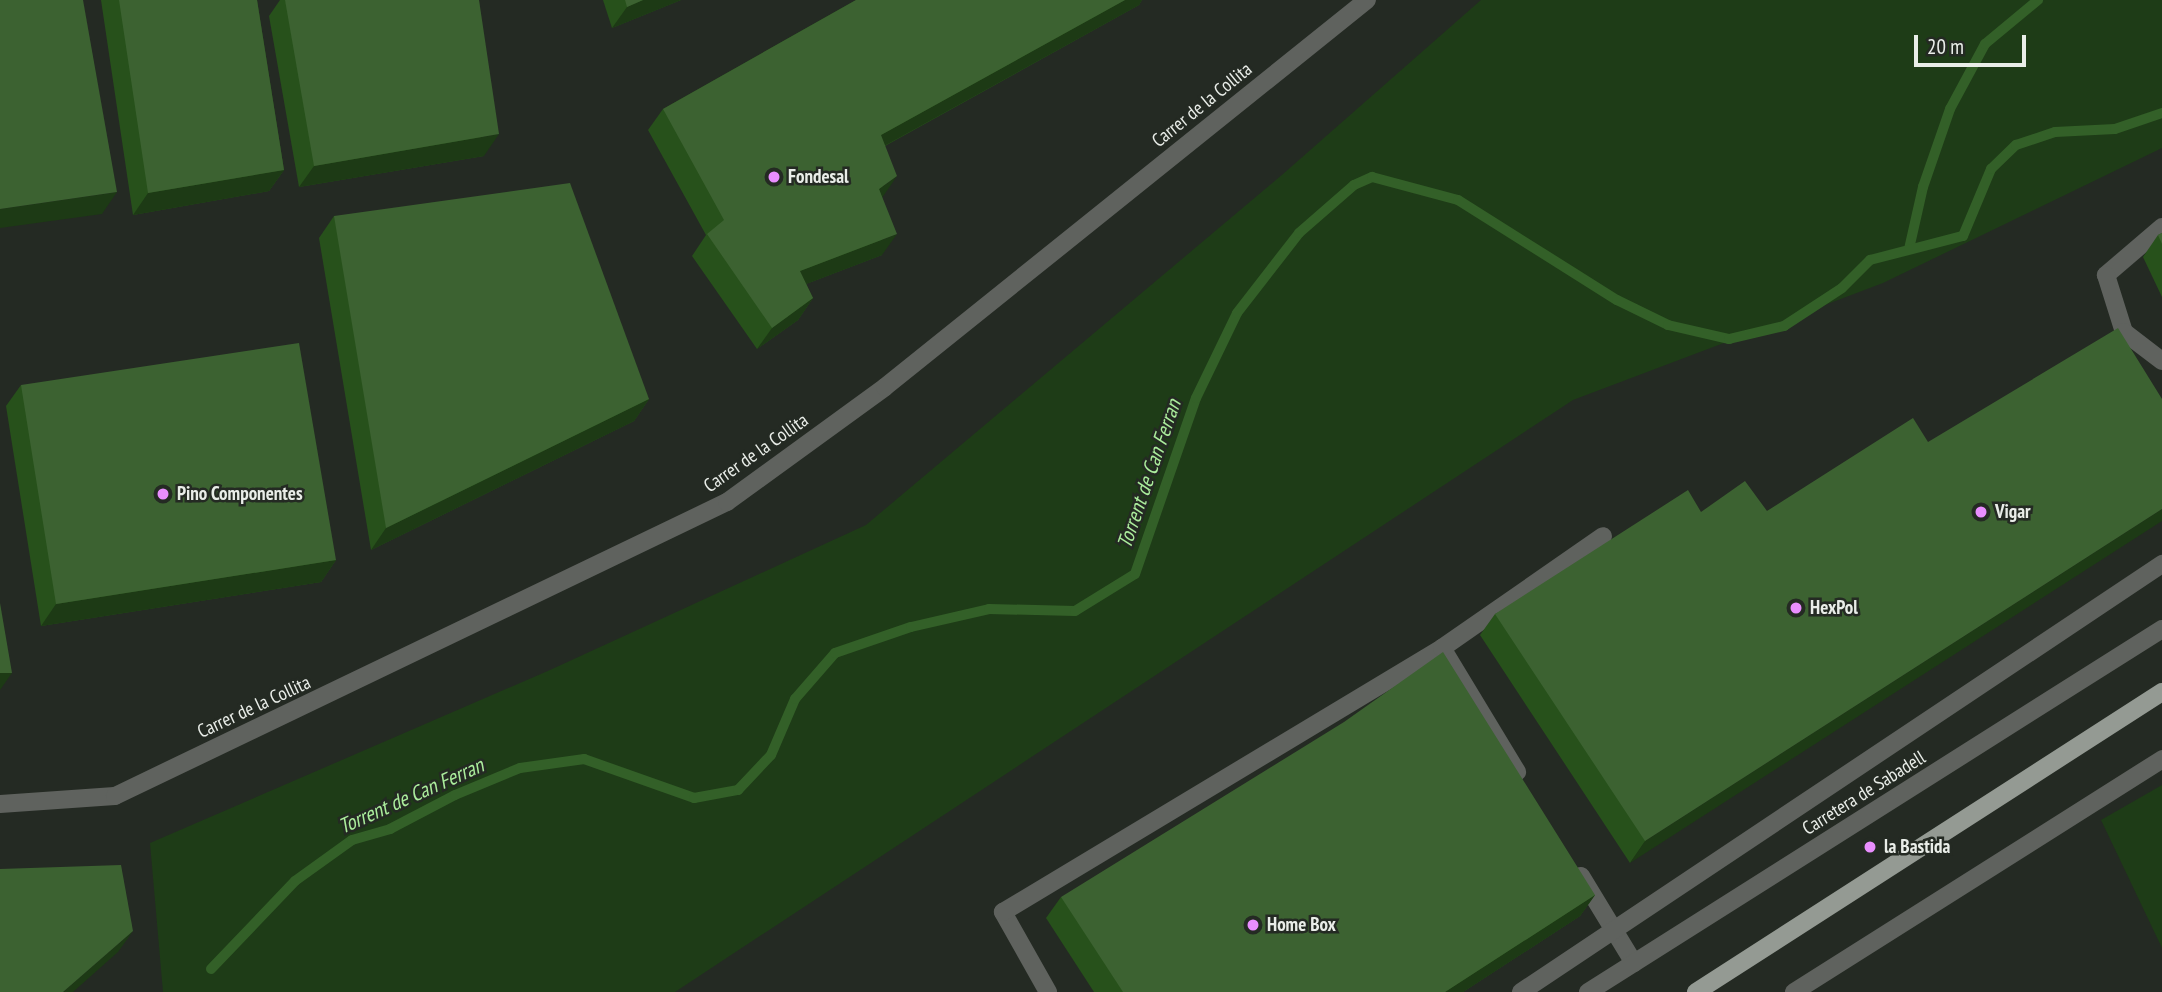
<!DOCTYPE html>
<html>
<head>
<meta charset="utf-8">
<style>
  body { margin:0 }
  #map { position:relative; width:2162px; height:992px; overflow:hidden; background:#242a23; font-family:"PT Sans Narrow",sans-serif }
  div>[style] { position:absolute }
  .green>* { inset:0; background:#1e3c17 }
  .stream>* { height:10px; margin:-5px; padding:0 5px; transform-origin:5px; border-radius:5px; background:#336028 }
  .minor>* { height:18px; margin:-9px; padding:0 9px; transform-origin:9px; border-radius:9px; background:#5f625e }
  .major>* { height:18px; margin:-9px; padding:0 9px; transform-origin:9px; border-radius:9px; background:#949a93 }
  .wall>* { inset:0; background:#27511b }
  .shaded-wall>* { inset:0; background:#1d3a15 }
  .building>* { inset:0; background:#3c6231 }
  .dots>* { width:19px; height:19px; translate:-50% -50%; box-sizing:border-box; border:4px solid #242a23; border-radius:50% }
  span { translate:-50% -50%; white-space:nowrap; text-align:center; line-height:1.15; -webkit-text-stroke:5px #242a23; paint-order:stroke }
  .street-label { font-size:19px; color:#e9ede8 }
  .poi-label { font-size:19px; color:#e9ede8; font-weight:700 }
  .left { translate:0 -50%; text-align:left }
  .water-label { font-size:21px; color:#abed9c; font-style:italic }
  .scale { position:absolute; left:1914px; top:35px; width:112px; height:32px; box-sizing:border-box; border:4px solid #e9ede8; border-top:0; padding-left:9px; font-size:21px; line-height:24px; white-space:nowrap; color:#e9ede8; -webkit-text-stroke:5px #242a23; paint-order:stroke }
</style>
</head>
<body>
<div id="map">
  <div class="green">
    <div style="clip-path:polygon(1481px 0,2162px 0,2162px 148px,1883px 283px,1573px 400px,675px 992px,163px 992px,150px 843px,550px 670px,866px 525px,1283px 174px)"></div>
    <div style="clip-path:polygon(2162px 785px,2162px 948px,2101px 820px)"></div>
  </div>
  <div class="stream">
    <div style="left:1909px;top:249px;width:64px;rotate:-77.3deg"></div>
    <div style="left:1923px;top:187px;width:83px;rotate:-70.9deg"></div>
    <div style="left:1950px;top:109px;width:74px;rotate:-61.7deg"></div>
    <div style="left:1985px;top:44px;width:69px;rotate:-39.7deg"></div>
    <div style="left:211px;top:969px;width:122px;rotate:-46.3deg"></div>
    <div style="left:295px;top:881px;width:70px;rotate:-35.7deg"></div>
    <div style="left:352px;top:840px;width:40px;rotate:-16deg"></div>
    <div style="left:390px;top:829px;width:73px;rotate:-27.6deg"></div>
    <div style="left:455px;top:795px;width:70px;rotate:-22.6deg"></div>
    <div style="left:520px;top:768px;width:65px;rotate:-8deg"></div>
    <div style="left:584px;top:759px;width:117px;rotate:19.5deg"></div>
    <div style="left:694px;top:798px;width:45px;rotate:-10.3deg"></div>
    <div style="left:738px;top:790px;width:48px;rotate:-46.7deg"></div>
    <div style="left:771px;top:755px;width:61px;rotate:-66.8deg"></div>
    <div style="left:795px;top:699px;width:61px;rotate:-49deg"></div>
    <div style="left:835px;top:653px;width:80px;rotate:-18.9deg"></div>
    <div style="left:911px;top:627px;width:80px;rotate:-13deg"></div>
    <div style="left:989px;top:609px;width:86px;rotate:1.3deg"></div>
    <div style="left:1075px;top:611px;width:70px;rotate:-31.7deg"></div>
    <div style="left:1135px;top:574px;width:186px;rotate:-70.9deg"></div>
    <div style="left:1196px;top:398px;width:94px;rotate:-64.2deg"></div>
    <div style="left:1237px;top:313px;width:101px;rotate:-52.2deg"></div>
    <div style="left:1299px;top:233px;width:73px;rotate:-41.1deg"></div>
    <div style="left:1354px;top:185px;width:20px;rotate:-24deg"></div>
    <div style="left:1372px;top:177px;width:89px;rotate:15deg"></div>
    <div style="left:1458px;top:200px;width:188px;rotate:32.2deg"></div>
    <div style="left:1617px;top:300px;width:57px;rotate:26.1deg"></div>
    <div style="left:1668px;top:325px;width:63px;rotate:12.9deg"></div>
    <div style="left:1729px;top:339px;width:57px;rotate:-13.3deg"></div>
    <div style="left:1784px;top:326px;width:69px;rotate:-33.2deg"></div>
    <div style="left:1842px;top:288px;width:40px;rotate:-45deg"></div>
    <div style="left:1870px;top:260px;width:96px;rotate:-14.5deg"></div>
    <div style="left:1963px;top:236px;width:73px;rotate:-67.3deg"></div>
    <div style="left:1991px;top:169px;width:35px;rotate:-44deg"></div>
    <div style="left:2016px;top:145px;width:41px;rotate:-18.4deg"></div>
    <div style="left:2055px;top:132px;width:60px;rotate:-2.9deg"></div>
    <div style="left:2115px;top:129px;width:50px;rotate:-18.8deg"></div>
  </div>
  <div class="minor">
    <div style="left:2162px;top:227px;width:74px;rotate:139.4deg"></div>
    <div style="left:2106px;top:275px;width:60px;rotate:72.5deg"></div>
    <div style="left:2124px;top:332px;width:48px;rotate:37.3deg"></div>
    <div style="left:1442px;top:648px;width:145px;rotate:58.8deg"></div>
    <div style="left:0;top:804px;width:115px;rotate:-4deg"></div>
    <div style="left:115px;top:796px;width:679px;rotate:-25.66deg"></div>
    <div style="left:727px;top:502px;width:195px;rotate:-36deg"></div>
    <div style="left:885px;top:387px;width:618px;rotate:-38.76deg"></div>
    <div style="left:1581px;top:876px;width:102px;rotate:58.7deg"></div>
    <div style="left:1048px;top:992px;width:92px;rotate:-119.4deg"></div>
    <div style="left:1003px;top:912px;width:512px;rotate:-31.02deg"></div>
    <div style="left:1442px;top:648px;width:196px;rotate:-34.8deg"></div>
    <div style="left:1521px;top:992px;width:771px;rotate:-33.73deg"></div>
    <div style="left:1588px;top:992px;width:679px;rotate:-32.31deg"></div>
    <div style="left:1794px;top:992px;width:436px;rotate:-32.3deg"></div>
  </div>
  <div class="major">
    <div style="left:1696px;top:992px;width:554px;rotate:-32.77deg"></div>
  </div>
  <div class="wall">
    <div style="clip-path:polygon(101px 0,257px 0,284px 170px,269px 191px,133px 215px)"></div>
    <div style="clip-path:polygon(280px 0,479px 0,484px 156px,299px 187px,269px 16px)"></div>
    <div style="clip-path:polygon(603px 0,681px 0,612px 28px)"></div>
    <div style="clip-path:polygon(856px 0,1142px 0,1139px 5px,885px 146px,882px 197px,882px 255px,806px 284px,813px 298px,798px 320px,757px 349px,692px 256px,706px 235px,648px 130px,663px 109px)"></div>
    <div style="clip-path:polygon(334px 216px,649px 399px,634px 421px,371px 550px,319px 238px)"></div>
    <div style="clip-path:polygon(2162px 233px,2162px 297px,2143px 257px,2158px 235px)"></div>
    <div style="clip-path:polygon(21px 385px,336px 560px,321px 582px,41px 626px,6px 406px)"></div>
    <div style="clip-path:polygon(1928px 442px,1630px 863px,1480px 635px,1495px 614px,1701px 512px,1767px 511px)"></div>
    <div style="clip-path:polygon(1595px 895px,1580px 916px,1463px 992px,1094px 992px,1046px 918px,1061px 897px)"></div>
  </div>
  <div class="shaded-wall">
    <div style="clip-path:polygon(643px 0,681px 0,612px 28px,627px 7px)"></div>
    <div style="clip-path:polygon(1125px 0,1142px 0,1139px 5px,866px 156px,881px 135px)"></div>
    <div style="clip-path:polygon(499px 134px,484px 156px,299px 187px,314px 166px)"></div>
    <div style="clip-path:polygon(284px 170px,269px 191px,133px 215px,148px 193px)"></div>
    <div style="clip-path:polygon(897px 176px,882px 198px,879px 189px)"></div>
    <div style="clip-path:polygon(117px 192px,102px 214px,0 228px,0 209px)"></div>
    <div style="clip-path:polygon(897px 234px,882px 255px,785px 292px,800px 271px)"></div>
    <div style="clip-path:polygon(813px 298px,798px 320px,757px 349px,772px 328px)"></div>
    <div style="clip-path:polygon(649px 399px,634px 421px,371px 550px,386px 528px)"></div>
    <div style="clip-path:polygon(2162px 509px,2162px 521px,1630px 863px,1645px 841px)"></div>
    <div style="clip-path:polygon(336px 560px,321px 582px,41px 626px,56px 604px)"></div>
    <div style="clip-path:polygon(0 673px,12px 673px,0 690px)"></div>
    <div style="clip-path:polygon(1595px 895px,1580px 916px,1463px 992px,1445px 992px)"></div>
    <div style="clip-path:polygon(133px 931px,118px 952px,73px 992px,63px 992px)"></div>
  </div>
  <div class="building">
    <div style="clip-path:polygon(0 0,83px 0,117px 192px,0 209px)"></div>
    <div style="clip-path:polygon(119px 0,257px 0,284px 170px,148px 193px)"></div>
    <div style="clip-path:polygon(285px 0,479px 0,499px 134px,314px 166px)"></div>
    <div style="clip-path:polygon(625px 0,643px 0,627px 7px)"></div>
    <div style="clip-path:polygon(856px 0,1125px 0,881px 135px,897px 176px,879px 189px,897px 234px,800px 271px,813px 298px,772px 328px,707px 234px,724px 220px,663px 109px)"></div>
    <div style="clip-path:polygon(570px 183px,649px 399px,386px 528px,334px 216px)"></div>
    <div style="clip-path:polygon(2162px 233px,2162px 244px,2158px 235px)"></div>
    <div style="clip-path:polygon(2118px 328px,2162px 399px,2162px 509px,1645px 841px,1495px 614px,1688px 490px,1701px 512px,1745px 481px,1767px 511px,1913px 418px,1928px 442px)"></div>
    <div style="clip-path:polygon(299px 343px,336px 560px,56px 604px,21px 385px)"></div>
    <div style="clip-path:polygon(0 603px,12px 673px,0 673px)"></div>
    <div style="clip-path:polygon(1443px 652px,1595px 895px,1445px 992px,1123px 992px,1061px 897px,1344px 722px)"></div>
    <div style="clip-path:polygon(121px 865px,133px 931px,63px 992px,0 992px,0 869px)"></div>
  </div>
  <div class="dots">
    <div style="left:774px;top:177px;background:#e98efe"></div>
    <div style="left:163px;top:494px;background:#e98efe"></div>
    <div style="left:1981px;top:512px;background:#e98efe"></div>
    <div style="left:1796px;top:608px;background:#e98efe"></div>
    <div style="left:1870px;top:847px;background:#e98efe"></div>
    <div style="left:1253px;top:925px;background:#e98efe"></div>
  </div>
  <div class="street-label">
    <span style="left:1202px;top:105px;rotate:-39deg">Carrer de la Collita</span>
    <span style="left:756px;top:453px;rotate:-35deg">Carrer de la Collita</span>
    <span style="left:254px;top:707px;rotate:-25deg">Carrer de la Collita</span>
    <span style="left:1864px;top:793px;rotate:-32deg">Carretera de Sabadell</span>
  </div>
  <div class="poi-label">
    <span class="left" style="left:788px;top:177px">Fondesal</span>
    <span class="left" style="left:177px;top:494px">Pino Componentes</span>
    <span class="left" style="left:1995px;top:512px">Vigar</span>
    <span class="left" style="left:1810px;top:608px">HexPol</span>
    <span class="left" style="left:1884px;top:847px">la Bastida</span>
    <span class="left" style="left:1267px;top:925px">Home Box</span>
  </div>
  <div class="water-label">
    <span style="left:1149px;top:474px;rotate:-71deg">Torrent de Can Ferran</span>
    <span style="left:411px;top:796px;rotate:-24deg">Torrent de Can Ferran</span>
  </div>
  <div class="scale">20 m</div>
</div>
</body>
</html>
